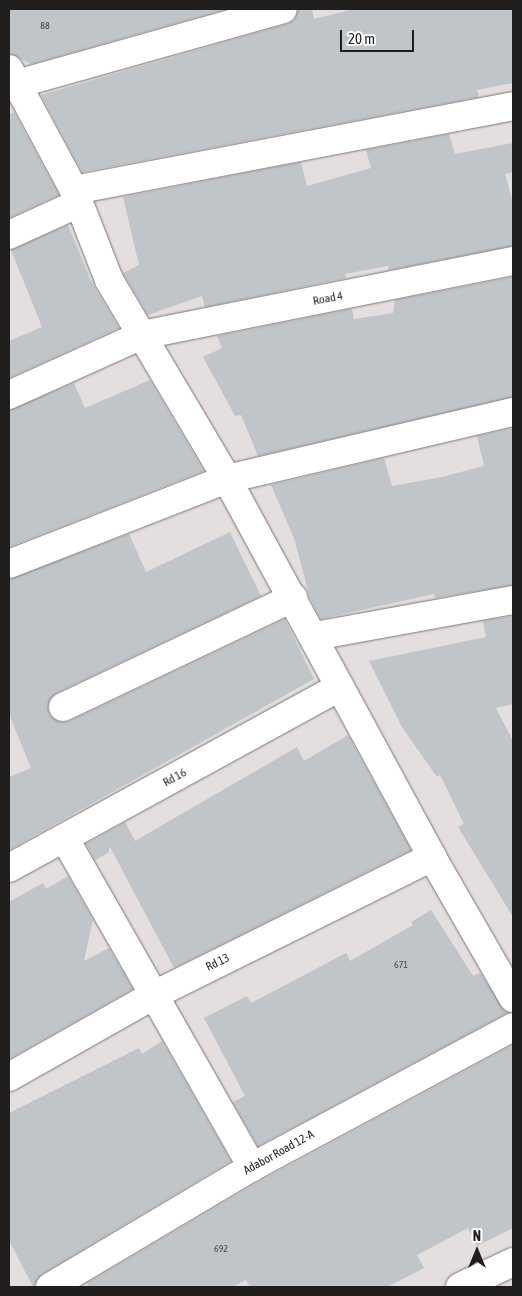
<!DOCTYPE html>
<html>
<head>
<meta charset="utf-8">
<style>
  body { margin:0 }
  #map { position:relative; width:522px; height:1296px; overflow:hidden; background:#e5dede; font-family:"Asap Condensed",sans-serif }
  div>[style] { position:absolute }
  .building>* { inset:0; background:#bfc5c9 }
  .roads { filter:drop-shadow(0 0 1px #7b7575) drop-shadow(0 0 1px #7b7575) }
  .street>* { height:28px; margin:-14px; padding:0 14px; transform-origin:14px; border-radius:14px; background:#fff }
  span { translate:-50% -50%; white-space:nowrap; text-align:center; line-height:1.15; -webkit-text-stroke:4px #fff; paint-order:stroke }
  .number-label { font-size:10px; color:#484849 }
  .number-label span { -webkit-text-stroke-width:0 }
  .street-label { font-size:12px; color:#211e1e }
  .frame { position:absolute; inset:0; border:10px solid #211e1e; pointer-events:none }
  .north { position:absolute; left:452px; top:1226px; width:50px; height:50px; -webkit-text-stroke:4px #fff; paint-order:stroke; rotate:0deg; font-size:14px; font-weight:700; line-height:20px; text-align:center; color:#211e1e }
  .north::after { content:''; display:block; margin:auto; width:18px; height:22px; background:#211e1e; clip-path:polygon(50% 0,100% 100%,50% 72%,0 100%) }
  .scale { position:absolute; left:340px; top:30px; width:74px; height:22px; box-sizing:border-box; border:2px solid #211e1e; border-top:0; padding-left:6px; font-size:15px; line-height:18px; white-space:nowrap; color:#211e1e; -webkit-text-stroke:4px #fff; paint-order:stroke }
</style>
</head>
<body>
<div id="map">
  <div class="building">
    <div style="clip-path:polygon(9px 9px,226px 9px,31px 64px,9px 53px)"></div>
    <div style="clip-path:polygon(298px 9px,312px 9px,314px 19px,354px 9px,513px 9px,513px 83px,477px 90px,479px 97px,82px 172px,41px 95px,287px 24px,294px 20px)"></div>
    <div style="clip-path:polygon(14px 112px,59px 195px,9px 218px,9px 115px)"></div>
    <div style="clip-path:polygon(449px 134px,455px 154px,513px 143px,513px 172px,505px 174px,513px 203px,513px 246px,389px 270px,388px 266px,345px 274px,346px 278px,205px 307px,202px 296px,148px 315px,123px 273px,139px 265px,123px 197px,301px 162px,307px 186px,371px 168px,366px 150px)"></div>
    <div style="clip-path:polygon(68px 225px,91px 281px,119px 328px,9px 378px,9px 341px,42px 327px,11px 250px)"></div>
    <div style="clip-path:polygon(513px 277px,513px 397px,258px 456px,241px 415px,235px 416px,203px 357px,222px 348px,217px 336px,352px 309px,354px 319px,393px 313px,395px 300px)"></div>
    <div style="clip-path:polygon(150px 380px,204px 471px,9px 547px,9px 410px,74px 383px,85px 408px)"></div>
    <div style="clip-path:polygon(513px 428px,513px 585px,435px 598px,434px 594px,321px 619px,310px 598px,294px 538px,271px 485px,384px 458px,392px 486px,442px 477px,484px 466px,477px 436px)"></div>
    <div style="clip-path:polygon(230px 532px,261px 596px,56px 693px,48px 705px,49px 714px,61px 722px,70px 721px,285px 619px,314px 679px,9px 850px,9px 777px,31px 768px,9px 714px,9px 579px,129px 534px,146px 572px)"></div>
    <div style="clip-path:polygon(513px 616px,513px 704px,496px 708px,513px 741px,513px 917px,458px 827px,464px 824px,440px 775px,437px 777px,402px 727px,369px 661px,486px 637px,483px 621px)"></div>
    <div style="clip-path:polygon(348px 735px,411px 850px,174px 968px,110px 847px,108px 853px,95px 860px,86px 844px,125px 822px,135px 841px,297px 747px,304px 761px)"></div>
    <div style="clip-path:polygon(68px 876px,93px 920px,84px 961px,109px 948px,133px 989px,9px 1059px,9px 902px,43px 883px,46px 889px)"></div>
    <div style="clip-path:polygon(431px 910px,473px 976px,480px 973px,507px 1013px,258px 1146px,233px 1102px,245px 1096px,204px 1018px,247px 996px,251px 1003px,346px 953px,350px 961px,413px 925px,411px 922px)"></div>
    <div style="clip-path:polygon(162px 1041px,231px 1161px,42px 1274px,33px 1287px,9px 1240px,9px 1113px,139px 1048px,142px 1054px)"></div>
    <div style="clip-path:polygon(513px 1045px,513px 1228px,477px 1246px,468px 1228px,417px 1255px,424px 1268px,387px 1287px,250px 1287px,246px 1280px,232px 1287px,89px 1287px,87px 1283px,260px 1181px)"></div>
  </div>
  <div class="roads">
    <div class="street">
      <div style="left:9px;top:69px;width:137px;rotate:61.8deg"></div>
      <div style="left:74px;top:190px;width:97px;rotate:68.7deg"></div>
      <div style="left:109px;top:280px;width:231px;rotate:59.3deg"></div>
      <div style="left:227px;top:479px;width:430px;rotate:61.5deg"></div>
      <div style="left:432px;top:857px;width:163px;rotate:60.1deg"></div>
      <div style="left:17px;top:84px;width:276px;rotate:-15.7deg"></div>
      <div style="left:74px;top:190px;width:447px;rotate:-10.8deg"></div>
      <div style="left:9px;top:235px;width:75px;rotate:-24.5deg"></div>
      <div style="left:9px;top:395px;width:146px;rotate:-24.3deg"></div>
      <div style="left:142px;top:335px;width:378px;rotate:-11.3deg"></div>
      <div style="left:9px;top:564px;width:234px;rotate:-21.3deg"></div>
      <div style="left:227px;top:479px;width:294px;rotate:-13.2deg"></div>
      <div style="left:315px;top:636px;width:201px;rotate:-10.3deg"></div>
      <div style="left:63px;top:707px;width:255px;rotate:-25.4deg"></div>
      <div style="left:65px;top:839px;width:378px;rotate:60.3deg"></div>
      <div style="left:9px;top:868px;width:377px;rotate:-28.7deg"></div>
      <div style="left:9px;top:1077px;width:164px;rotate:-29.5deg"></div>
      <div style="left:152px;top:996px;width:313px;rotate:-26.4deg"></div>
      <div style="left:50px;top:1287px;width:235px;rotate:-30.7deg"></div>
      <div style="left:252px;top:1167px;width:296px;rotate:-28.2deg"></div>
      <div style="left:460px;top:1287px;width:59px;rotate:-25.3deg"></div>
    </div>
  </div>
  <div class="number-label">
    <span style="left:45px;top:26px">88</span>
    <span style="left:401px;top:965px">671</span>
    <span style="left:221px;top:1249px">692</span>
  </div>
  <div class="street-label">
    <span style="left:328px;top:299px;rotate:-11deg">Road 4</span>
    <span style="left:175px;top:778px;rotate:-29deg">Rd 16</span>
    <span style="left:218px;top:963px;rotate:-26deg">Rd 13</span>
    <span style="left:279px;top:1153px;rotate:-29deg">Adabor Road 12-A</span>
  </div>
  <div class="frame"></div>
  <div class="north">N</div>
  <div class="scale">20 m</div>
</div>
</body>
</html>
